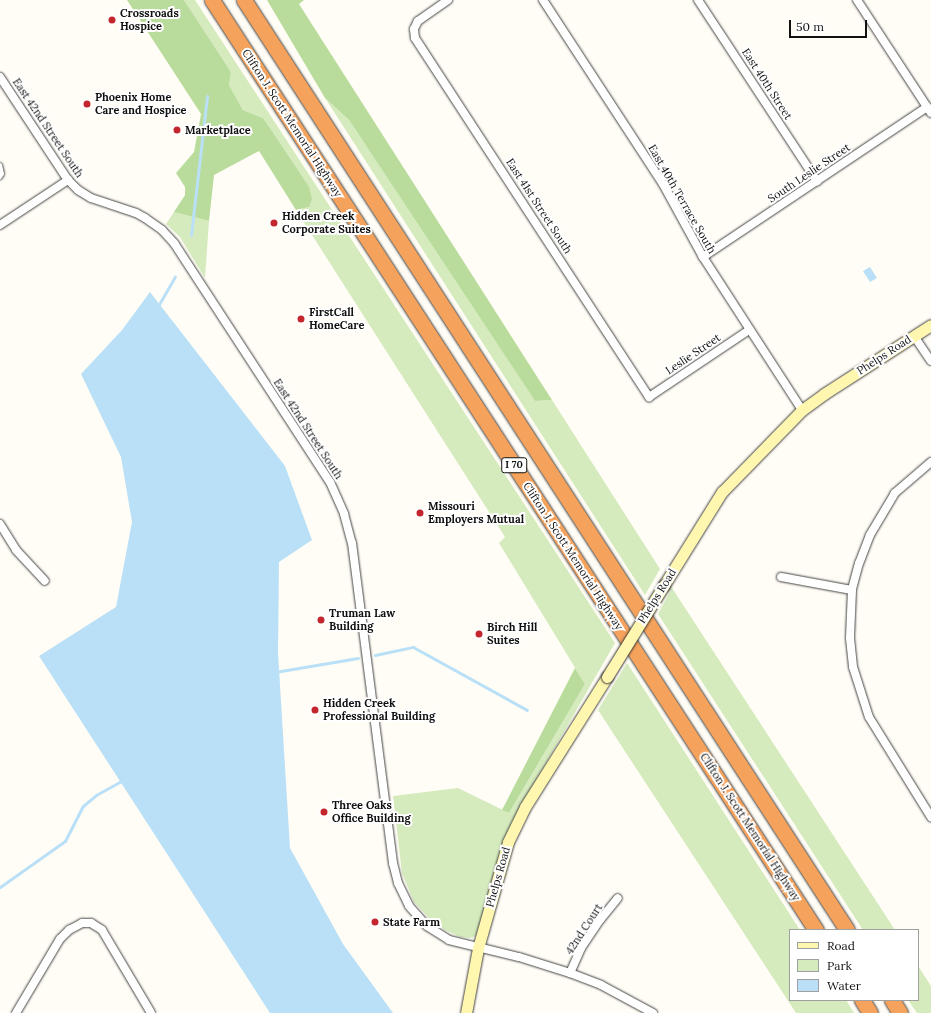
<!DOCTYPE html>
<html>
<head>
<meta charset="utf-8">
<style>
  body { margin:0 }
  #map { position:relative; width:931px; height:1013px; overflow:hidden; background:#fffdf5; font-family:Lora,serif }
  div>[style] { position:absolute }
  .green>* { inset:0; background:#d5ebbd }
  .forest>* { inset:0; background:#b9dc9c }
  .water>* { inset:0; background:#b9e0f7 }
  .stream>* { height:3px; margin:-1.5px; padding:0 1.5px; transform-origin:1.5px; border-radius:1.5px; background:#b9e0f7 }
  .roads { filter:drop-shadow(0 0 1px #444) drop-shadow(0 0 1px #444) }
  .lane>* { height:4px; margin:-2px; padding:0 2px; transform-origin:2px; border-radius:2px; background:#fff }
  .street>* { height:8px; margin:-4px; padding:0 4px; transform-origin:4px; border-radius:4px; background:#fff }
  .secondary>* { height:11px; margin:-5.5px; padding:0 5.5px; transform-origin:5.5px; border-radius:5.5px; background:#fff6b0 }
  .highway>* { height:15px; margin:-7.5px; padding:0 7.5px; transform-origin:7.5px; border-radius:7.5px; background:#f5a25d }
  .bridges { filter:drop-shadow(0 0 1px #333) drop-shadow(0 0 1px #333) }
  .secondary-bridge>* { height:11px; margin:-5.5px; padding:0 5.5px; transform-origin:5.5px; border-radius:5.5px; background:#fff6b0 }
  .dots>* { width:11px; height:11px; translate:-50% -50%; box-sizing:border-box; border:2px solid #fff; border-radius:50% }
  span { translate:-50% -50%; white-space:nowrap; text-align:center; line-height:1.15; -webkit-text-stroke:4px #fff; paint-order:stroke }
  .shield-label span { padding:1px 3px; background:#fff; border:1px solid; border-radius:3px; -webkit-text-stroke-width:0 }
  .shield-label { font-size:10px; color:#111; font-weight:700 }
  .poi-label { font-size:11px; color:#111; font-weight:700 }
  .left { translate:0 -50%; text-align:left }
  .street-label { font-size:11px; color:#111 }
  .legend { position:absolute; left:789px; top:929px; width:130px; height:72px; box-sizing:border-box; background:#fff; border:1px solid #a0a0a0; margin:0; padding:5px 7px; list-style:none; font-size:12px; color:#111 }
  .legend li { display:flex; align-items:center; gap:8px; height:20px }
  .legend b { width:20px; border:1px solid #a0a0a0 }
  .scale { position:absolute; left:789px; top:20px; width:78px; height:18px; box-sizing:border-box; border:2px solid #111; border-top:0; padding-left:5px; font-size:12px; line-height:14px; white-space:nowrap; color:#111; -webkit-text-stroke:3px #fff; paint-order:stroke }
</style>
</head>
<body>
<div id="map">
  <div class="green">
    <div style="clip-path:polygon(184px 0,195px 0,615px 643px,520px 808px,476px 936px,470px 938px,460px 937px,445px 930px,428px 917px,414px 902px,402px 873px,393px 796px,458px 788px,509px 813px,585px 684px,499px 543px,505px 537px,296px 210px,309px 207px,263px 118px,243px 110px,229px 85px,231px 72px)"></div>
    <div style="clip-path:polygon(325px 98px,349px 120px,535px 401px,552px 400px,660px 569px,645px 595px)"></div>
    <div style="clip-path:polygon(174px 212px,209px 221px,205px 278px,180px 237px,166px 224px)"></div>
    <div style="clip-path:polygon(672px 588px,895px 930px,863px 930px,658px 614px)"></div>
    <div style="clip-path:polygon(627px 663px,800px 930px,790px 930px,790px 1000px,846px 1000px,854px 1013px,796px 1013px,598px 710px)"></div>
    <div style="clip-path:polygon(918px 966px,931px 986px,931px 1013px,917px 1013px,908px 1000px,918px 1000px)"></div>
  </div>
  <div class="forest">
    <div style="clip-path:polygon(127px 0,184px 0,231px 72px,229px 85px,243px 110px,263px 118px,309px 187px,312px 199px,309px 207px,296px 210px,259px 151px,214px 175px,209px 221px,174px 212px,185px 195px,185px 187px,176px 173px,194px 152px,201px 114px)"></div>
    <div style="clip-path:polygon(267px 0,304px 0,299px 4px,552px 400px,535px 401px,349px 120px,325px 98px)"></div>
    <div style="clip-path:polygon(575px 668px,585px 684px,509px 813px,502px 810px)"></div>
  </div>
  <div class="water">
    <div style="clip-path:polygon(870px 267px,877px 278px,870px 282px,863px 271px)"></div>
    <div style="clip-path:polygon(150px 292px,285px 466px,312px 540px,279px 562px,278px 653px,290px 848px,343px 944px,393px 1013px,270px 1013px,39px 656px,116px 607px,132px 522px,121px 457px,81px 374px,122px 330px)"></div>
  </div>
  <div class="stream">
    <div style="left:191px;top:235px;width:140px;rotate:-83.4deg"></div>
    <div style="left:158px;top:306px;width:34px;rotate:-60deg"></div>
    <div style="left:375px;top:655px;width:39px;rotate:-12deg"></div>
    <div style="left:413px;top:647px;width:130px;rotate:28.9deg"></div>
    <div style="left:275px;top:672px;width:84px;rotate:-9.6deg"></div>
    <div style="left:0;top:887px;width:80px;rotate:-35.3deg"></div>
    <div style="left:65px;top:841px;width:39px;rotate:-63deg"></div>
    <div style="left:83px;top:806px;width:17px;rotate:-40deg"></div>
    <div style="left:96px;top:795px;width:31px;rotate:-29deg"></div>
  </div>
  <div class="roads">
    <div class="lane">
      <div style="left:0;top:165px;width:9px;rotate:77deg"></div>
      <div style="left:2px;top:174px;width:4px;rotate:124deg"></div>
    </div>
    <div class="street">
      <div style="left:448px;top:0;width:37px;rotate:145deg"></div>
      <div style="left:418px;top:21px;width:9px;rotate:117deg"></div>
      <div style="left:414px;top:29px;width:9px;rotate:84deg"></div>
      <div style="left:415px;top:38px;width:429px;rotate:56.9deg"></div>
      <div style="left:649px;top:397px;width:120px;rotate:-33.8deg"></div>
      <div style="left:543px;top:0;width:220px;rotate:56.9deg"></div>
      <div style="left:663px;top:184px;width:83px;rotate:61.3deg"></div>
      <div style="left:703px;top:257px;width:182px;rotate:57.1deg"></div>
      <div style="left:698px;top:0;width:217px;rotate:56.7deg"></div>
      <div style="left:857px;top:0;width:135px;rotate:56.8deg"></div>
      <div style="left:0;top:77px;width:123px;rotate:56.6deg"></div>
      <div style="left:68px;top:180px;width:14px;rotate:45deg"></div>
      <div style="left:78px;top:190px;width:15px;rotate:32deg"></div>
      <div style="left:91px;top:198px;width:47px;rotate:18.4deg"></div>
      <div style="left:136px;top:213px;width:10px;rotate:29deg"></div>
      <div style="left:145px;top:218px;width:21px;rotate:35deg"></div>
      <div style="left:162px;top:230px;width:18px;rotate:47deg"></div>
      <div style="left:174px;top:243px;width:285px;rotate:56.9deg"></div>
      <div style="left:330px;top:482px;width:35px;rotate:66deg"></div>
      <div style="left:344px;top:514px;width:30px;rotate:75deg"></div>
      <div style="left:352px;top:543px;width:323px;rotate:82.7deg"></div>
      <div style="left:393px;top:863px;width:21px;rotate:76deg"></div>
      <div style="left:398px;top:883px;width:25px;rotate:64deg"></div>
      <div style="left:409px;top:906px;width:27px;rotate:48deg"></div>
      <div style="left:427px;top:926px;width:26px;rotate:32deg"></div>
      <div style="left:449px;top:940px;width:72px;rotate:13.7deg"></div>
      <div style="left:519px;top:957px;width:53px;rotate:17.4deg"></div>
      <div style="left:570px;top:973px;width:33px;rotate:21deg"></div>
      <div style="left:601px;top:985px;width:59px;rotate:28.3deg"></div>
      <div style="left:0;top:225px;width:82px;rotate:-33.5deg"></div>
      <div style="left:703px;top:257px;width:270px;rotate:-33.8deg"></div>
      <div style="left:914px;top:336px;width:30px;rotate:56deg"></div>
      <div style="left:931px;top:462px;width:48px;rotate:139.3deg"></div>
      <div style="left:895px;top:493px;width:49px;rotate:120.8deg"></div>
      <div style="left:870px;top:535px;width:30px;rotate:111deg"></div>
      <div style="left:859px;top:563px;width:28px;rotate:105deg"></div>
      <div style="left:852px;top:590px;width:48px;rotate:92.4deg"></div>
      <div style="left:850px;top:638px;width:29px;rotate:84deg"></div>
      <div style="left:853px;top:667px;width:52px;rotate:72.3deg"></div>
      <div style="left:869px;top:717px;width:118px;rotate:58.2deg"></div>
      <div style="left:0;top:524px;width:31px;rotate:58deg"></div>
      <div style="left:16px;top:550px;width:42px;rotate:46.9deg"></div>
      <div style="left:781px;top:577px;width:72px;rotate:10.4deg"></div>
      <div style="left:570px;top:973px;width:27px;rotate:-66deg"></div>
      <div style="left:581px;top:948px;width:34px;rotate:-56deg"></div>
      <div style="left:600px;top:920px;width:28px;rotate:-51deg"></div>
      <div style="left:16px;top:1013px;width:86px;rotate:-59.3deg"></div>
      <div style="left:60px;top:939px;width:13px;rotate:-45deg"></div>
      <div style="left:69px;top:930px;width:15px;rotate:-28deg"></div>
      <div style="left:82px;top:923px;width:9px"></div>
      <div style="left:91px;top:923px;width:13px;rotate:32deg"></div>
      <div style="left:102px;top:930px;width:96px;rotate:59.4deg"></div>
    </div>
    <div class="secondary">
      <div style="left:664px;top:585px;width:110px;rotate:-58.1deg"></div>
      <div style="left:722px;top:492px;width:115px;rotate:-45.7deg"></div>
      <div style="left:802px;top:410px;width:27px;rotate:-36deg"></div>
      <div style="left:824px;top:394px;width:127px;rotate:-32.8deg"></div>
      <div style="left:466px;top:1013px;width:66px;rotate:-79.5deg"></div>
      <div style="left:478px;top:948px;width:110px;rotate:-74.2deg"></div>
      <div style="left:508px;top:842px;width:39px;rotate:-64deg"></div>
      <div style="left:525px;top:807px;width:154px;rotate:-57.8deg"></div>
    </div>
    <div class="highway">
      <div style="left:212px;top:0;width:1109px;rotate:57deg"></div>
      <div style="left:244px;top:0;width:1108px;rotate:57.04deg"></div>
      <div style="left:862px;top:1000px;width:15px;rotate:58deg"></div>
      <div style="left:892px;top:1000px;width:15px;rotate:58deg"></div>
    </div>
  </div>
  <div class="bridges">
    <div class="secondary-bridge">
      <div style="left:607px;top:677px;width:108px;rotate:-58.2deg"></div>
    </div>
  </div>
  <div class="dots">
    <div style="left:112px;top:20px;background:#c4262e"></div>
    <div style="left:87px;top:104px;background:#c4262e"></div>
    <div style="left:177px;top:130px;background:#c4262e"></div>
    <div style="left:274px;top:223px;background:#c4262e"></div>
    <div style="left:301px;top:319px;background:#c4262e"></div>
    <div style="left:420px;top:513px;background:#c4262e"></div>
    <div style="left:321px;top:620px;background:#c4262e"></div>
    <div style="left:479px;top:634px;background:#c4262e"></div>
    <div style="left:315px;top:710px;background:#c4262e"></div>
    <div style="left:324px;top:812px;background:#c4262e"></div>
    <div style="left:375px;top:922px;background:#c4262e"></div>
  </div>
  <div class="shield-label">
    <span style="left:514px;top:465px">I 70</span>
  </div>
  <div class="poi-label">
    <span class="left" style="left:120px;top:20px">Crossroads<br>Hospice</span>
    <span class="left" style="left:95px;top:104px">Phoenix Home<br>Care and Hospice</span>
    <span class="left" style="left:185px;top:130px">Marketplace</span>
    <span class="left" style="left:282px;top:223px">Hidden Creek<br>Corporate Suites</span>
    <span class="left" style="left:309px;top:319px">FirstCall<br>HomeCare</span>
    <span class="left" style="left:428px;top:513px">Missouri<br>Employers Mutual</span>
    <span class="left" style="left:329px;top:620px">Truman Law<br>Building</span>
    <span class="left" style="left:487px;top:634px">Birch Hill<br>Suites</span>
    <span class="left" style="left:323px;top:710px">Hidden Creek<br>Professional Building</span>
    <span class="left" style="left:332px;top:812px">Three Oaks<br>Office Building</span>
    <span class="left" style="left:383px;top:922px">State Farm</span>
  </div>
  <div class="street-label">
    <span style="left:767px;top:84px;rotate:57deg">East 40th Street</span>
    <span style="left:292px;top:123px;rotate:57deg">Clifton J. Scott Memorial Highway</span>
    <span style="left:48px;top:128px;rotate:56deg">East 42nd Street South</span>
    <span style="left:809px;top:173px;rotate:-34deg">South Leslie Street</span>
    <span style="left:682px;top:199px;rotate:60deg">East 40th Terrace South</span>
    <span style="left:539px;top:206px;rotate:57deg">East 41st Street South</span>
    <span style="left:693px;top:354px;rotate:-34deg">Leslie Street</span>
    <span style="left:884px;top:355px;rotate:-33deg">Phelps Road</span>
    <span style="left:308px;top:429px;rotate:57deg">East 42nd Street South</span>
    <span style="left:573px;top:556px;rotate:57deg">Clifton J. Scott Memorial Highway</span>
    <span style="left:657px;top:596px;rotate:-58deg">Phelps Road</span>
    <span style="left:750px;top:827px;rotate:57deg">Clifton J. Scott Memorial Highway</span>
    <span style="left:498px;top:877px;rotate:-74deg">Phelps Road</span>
    <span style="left:584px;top:929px;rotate:-57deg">42nd Court</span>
  </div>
  <ul class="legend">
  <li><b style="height:5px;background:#fff6b0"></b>Road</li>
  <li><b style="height:11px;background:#d5ebbd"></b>Park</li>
  <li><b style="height:11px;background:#b9e0f7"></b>Water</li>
  </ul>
  <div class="scale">50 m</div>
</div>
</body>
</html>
